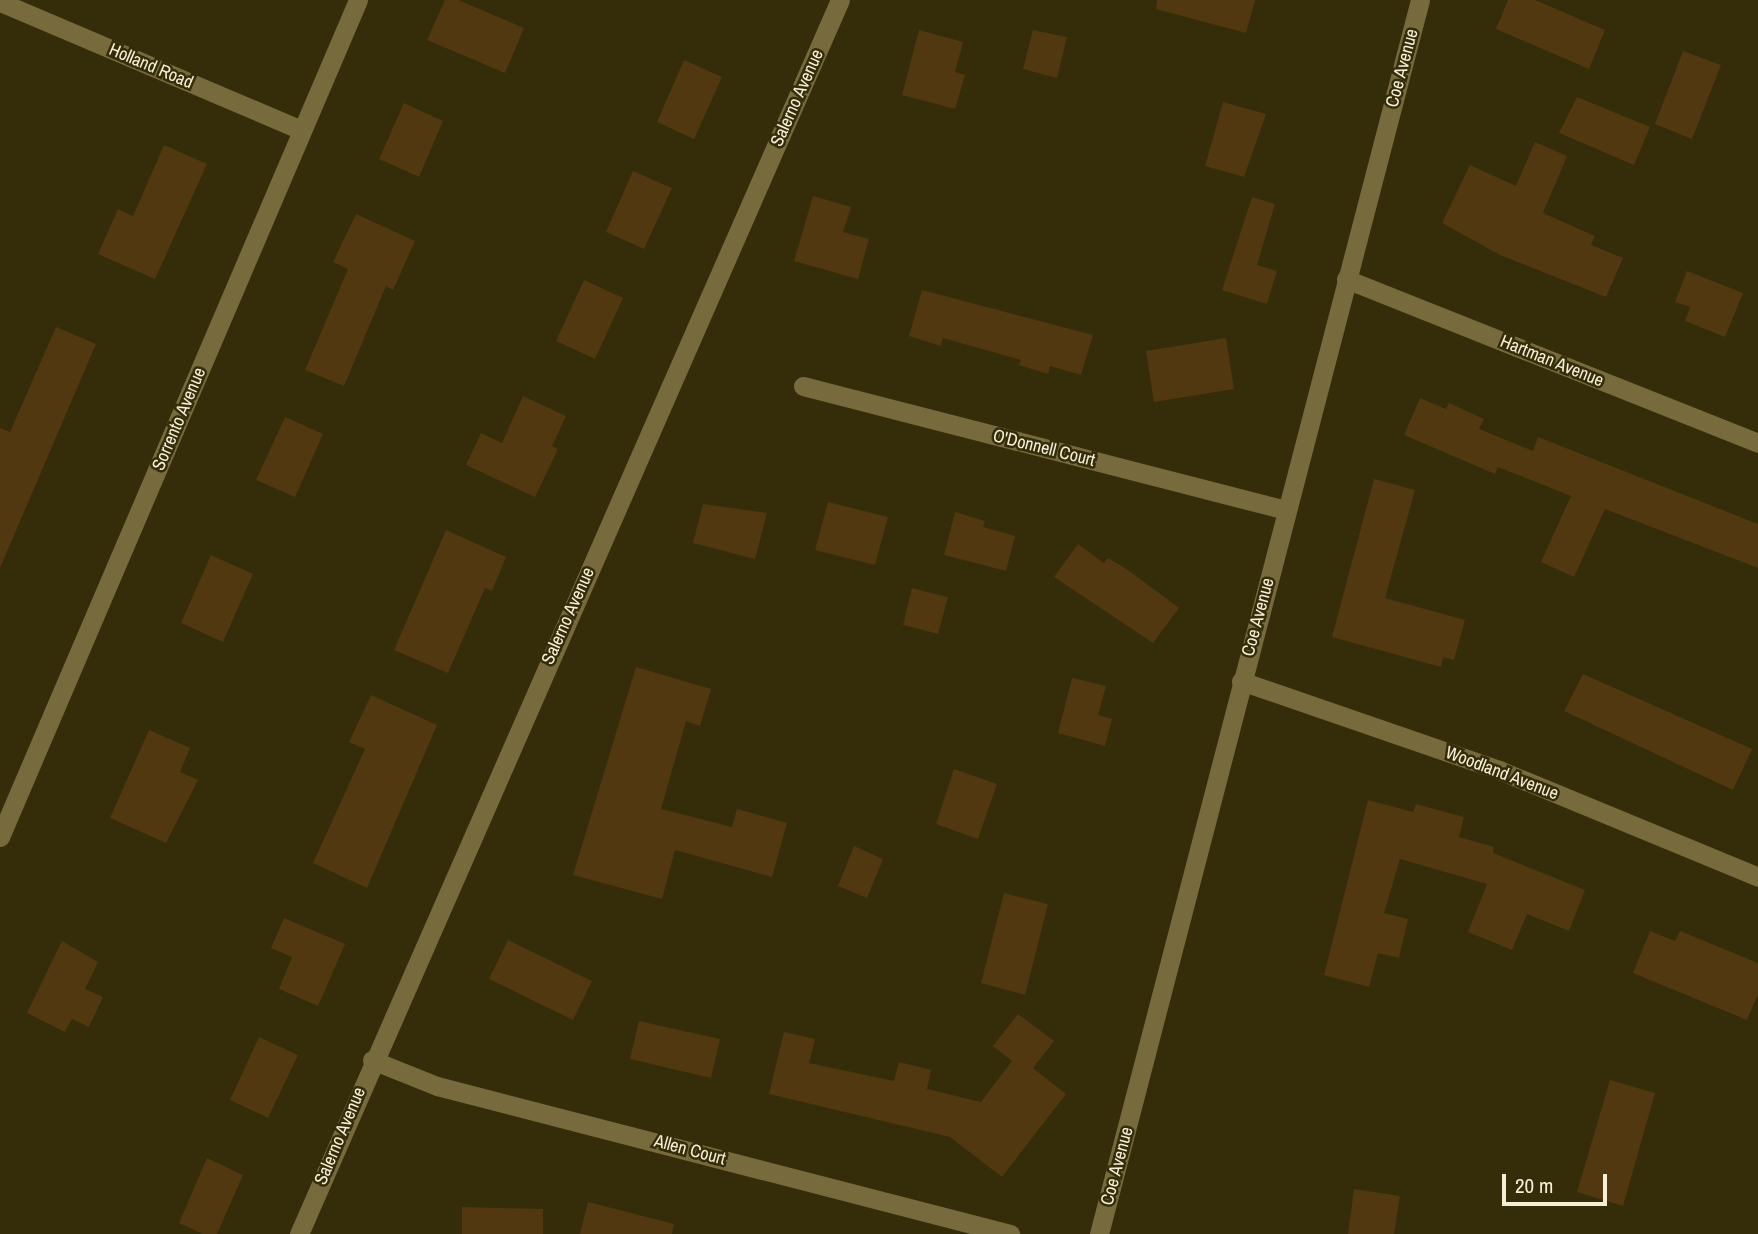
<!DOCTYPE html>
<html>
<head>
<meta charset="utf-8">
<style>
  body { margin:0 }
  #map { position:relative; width:1758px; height:1234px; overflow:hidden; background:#352c09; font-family:"Archivo Narrow",sans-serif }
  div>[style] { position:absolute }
  .building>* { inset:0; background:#513810 }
  .minor>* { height:19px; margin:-9.5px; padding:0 9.5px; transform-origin:9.5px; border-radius:9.5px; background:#776b3e }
  .tertiary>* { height:19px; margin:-9.5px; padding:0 9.5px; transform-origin:9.5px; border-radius:9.5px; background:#776b3e }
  span { translate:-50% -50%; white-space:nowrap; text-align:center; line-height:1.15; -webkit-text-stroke:5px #352c09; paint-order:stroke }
  .street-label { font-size:18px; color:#f6efd7 }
  .scale { position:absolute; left:1502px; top:1174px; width:105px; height:32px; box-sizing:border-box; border:4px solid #f6efd7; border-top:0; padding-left:9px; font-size:21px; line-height:24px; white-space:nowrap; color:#f6efd7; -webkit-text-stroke:5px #352c09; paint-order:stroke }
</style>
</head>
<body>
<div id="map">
  <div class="building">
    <div style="clip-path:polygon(445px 0,458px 0,524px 28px,505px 73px,427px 40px)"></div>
    <div style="clip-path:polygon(1157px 0,1255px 0,1246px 33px,1156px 9px)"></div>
    <div style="clip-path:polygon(1508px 0,1535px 0,1605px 30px,1589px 69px,1496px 29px)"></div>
    <div style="clip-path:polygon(919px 30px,963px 42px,955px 72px,965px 75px,955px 109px,902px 95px)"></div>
    <div style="clip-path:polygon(1033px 30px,1067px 37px,1057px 78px,1023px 69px)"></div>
    <div style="clip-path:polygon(1683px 51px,1721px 65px,1692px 139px,1655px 124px)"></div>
    <div style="clip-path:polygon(684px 60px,722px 77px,694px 139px,657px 122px)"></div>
    <div style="clip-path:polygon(1577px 97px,1650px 127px,1634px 165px,1559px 133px)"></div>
    <div style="clip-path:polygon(1223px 102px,1266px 114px,1244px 177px,1205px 166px)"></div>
    <div style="clip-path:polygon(404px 103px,443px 121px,419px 177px,379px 159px)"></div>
    <div style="clip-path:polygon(1535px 142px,1567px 156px,1543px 213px,1595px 236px,1591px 245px,1623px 258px,1606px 297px,1500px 255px,1442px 223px,1470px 165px,1516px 186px)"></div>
    <div style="clip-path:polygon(164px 145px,207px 164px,155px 279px,98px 254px,118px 209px,133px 216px)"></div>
    <div style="clip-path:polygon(633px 171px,672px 188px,644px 249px,606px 232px)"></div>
    <div style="clip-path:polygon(813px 196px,851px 207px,843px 232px,869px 239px,858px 279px,794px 261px)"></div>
    <div style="clip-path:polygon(1252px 197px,1275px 204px,1257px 265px,1277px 271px,1267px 304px,1222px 290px)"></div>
    <div style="clip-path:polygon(356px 214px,415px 241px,393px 290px,386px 286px,344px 386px,305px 370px,348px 269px,333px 262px)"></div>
    <div style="clip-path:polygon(1687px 271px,1743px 293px,1725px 337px,1685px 321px,1690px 307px,1675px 302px)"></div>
    <div style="clip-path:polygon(584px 280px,623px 298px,595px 359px,556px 341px)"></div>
    <div style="clip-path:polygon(922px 290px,1093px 335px,1081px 375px,1050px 366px,1048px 374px,1019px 365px,1021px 360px,943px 338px,941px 346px,909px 336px)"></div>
    <div style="clip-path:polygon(56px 327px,96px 344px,0 568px,0 428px,10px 432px)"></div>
    <div style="clip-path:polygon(1226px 338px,1234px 389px,1154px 402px,1146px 351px)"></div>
    <div style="clip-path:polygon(523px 396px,566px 416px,552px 446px,558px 449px,535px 497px,466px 465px,481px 433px,502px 443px)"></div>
    <div style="clip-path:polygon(1420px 398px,1446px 409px,1449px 403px,1484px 419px,1479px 429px,1533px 451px,1538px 437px,1758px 524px,1758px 568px,1605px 509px,1574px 577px,1541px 562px,1571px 496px,1498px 467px,1495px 474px,1404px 435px)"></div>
    <div style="clip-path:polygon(285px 417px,323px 434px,295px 497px,256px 480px)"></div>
    <div style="clip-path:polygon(1374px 479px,1415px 490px,1385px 598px,1465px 620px,1454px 660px,1443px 657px,1441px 667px,1332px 637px)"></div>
    <div style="clip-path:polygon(828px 502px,888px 517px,875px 565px,815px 550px)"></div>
    <div style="clip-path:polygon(703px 504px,767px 513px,755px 559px,693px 543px)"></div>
    <div style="clip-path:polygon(955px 512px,985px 521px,983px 527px,1015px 536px,1006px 571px,944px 555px)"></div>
    <div style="clip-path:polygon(446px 530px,506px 557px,492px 591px,485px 588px,448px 673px,394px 650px)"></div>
    <div style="clip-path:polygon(1078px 544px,1104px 563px,1108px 558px,1128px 570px,1179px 608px,1153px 643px,1054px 577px)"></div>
    <div style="clip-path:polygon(211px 555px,253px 574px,223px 642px,181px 623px)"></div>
    <div style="clip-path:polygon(912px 588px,948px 597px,938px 634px,903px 625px)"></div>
    <div style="clip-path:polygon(636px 667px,711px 689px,700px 726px,686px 721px,661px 809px,732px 827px,737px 809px,787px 823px,772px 877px,675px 850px,662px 899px,573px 875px)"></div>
    <div style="clip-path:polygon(1583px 674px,1752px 749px,1733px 790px,1564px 711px)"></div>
    <div style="clip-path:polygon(1072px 678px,1106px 686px,1098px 715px,1112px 719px,1105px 746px,1058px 733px)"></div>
    <div style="clip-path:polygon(371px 695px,437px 725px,367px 888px,313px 863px,365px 749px,349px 742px)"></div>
    <div style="clip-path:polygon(149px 730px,190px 748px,180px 772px,198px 780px,166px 843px,110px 818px)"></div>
    <div style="clip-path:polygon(954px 769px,997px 784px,978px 839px,936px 824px)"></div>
    <div style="clip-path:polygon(1368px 800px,1413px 812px,1416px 804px,1464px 817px,1459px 837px,1494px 847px,1493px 853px,1585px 890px,1569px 931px,1527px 914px,1512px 950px,1468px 932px,1487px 884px,1400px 859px,1384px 913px,1408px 919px,1399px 958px,1378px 953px,1369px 987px,1324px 975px)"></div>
    <div style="clip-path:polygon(854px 846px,883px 859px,867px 898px,838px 886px)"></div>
    <div style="clip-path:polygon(1004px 893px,1048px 904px,1025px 995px,981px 983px)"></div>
    <div style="clip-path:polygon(284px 918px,345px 944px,318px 1006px,279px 989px,292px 957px,271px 948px)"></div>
    <div style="clip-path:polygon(1650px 931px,1675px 941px,1680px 931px,1758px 963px,1758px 994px,1747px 1020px,1633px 973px)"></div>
    <div style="clip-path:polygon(508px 940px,592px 981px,573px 1020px,489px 979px)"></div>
    <div style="clip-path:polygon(62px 941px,98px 962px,85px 989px,103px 997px,89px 1027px,72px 1019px,65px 1032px,27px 1013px)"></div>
    <div style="clip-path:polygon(1018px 1014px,1054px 1041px,1033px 1068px,1066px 1094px,1002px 1177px,950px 1137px,769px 1094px,784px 1032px,815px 1039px,809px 1063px,894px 1081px,899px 1062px,931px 1070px,927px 1089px,981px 1102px,1012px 1061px,993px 1046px)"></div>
    <div style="clip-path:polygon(639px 1021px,720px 1039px,711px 1078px,630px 1059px)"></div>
    <div style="clip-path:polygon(259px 1037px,298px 1055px,268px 1118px,230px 1100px)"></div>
    <div style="clip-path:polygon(1610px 1080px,1655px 1093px,1623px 1206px,1577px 1192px)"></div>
    <div style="clip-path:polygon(207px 1158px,243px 1175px,217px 1234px,203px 1234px,179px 1223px)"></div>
    <div style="clip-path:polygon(1354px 1189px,1400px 1196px,1394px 1234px,1348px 1234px)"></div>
    <div style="clip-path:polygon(588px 1202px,674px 1224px,672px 1234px,580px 1234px)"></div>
    <div style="clip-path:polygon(462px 1207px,543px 1209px,543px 1234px,462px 1234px)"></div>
  </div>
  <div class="minor">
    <div style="left:0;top:2px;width:328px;rotate:23deg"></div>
    <div style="left:1346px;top:279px;width:443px;rotate:21.7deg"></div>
    <div style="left:803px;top:386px;width:499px;rotate:14.4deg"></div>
    <div style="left:1241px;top:681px;width:273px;rotate:19deg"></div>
    <div style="left:1499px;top:770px;width:280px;rotate:22.4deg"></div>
    <div style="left:0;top:837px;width:910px;rotate:-66.84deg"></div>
    <div style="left:372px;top:1060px;width:70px;rotate:21.8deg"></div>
    <div style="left:437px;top:1086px;width:592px;rotate:14.48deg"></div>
    <div style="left:299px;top:1234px;width:1347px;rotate:-66.33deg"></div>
  </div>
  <div class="tertiary">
    <div style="left:1099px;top:1234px;width:1275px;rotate:-75.42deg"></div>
  </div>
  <div class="street-label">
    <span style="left:151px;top:66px;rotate:23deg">Holland Road</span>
    <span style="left:1402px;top:68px;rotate:-75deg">Coe Avenue</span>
    <span style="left:797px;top:98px;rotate:-66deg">Salerno Avenue</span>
    <span style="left:1552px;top:361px;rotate:22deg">Hartman Avenue</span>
    <span style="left:179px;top:419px;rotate:-67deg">Sorrento Avenue</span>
    <span style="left:1044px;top:448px;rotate:14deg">O'Donnell Court</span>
    <span style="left:568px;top:616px;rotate:-66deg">Salerno Avenue</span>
    <span style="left:1258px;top:617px;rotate:-75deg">Coe Avenue</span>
    <span style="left:1502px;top:773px;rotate:21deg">Woodland Avenue</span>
    <span style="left:340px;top:1136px;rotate:-67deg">Salerno Avenue</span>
    <span style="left:690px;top:1150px;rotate:15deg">Allen Court</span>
    <span style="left:1117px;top:1166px;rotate:-75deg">Coe Avenue</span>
  </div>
  <div class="scale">20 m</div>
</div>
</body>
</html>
